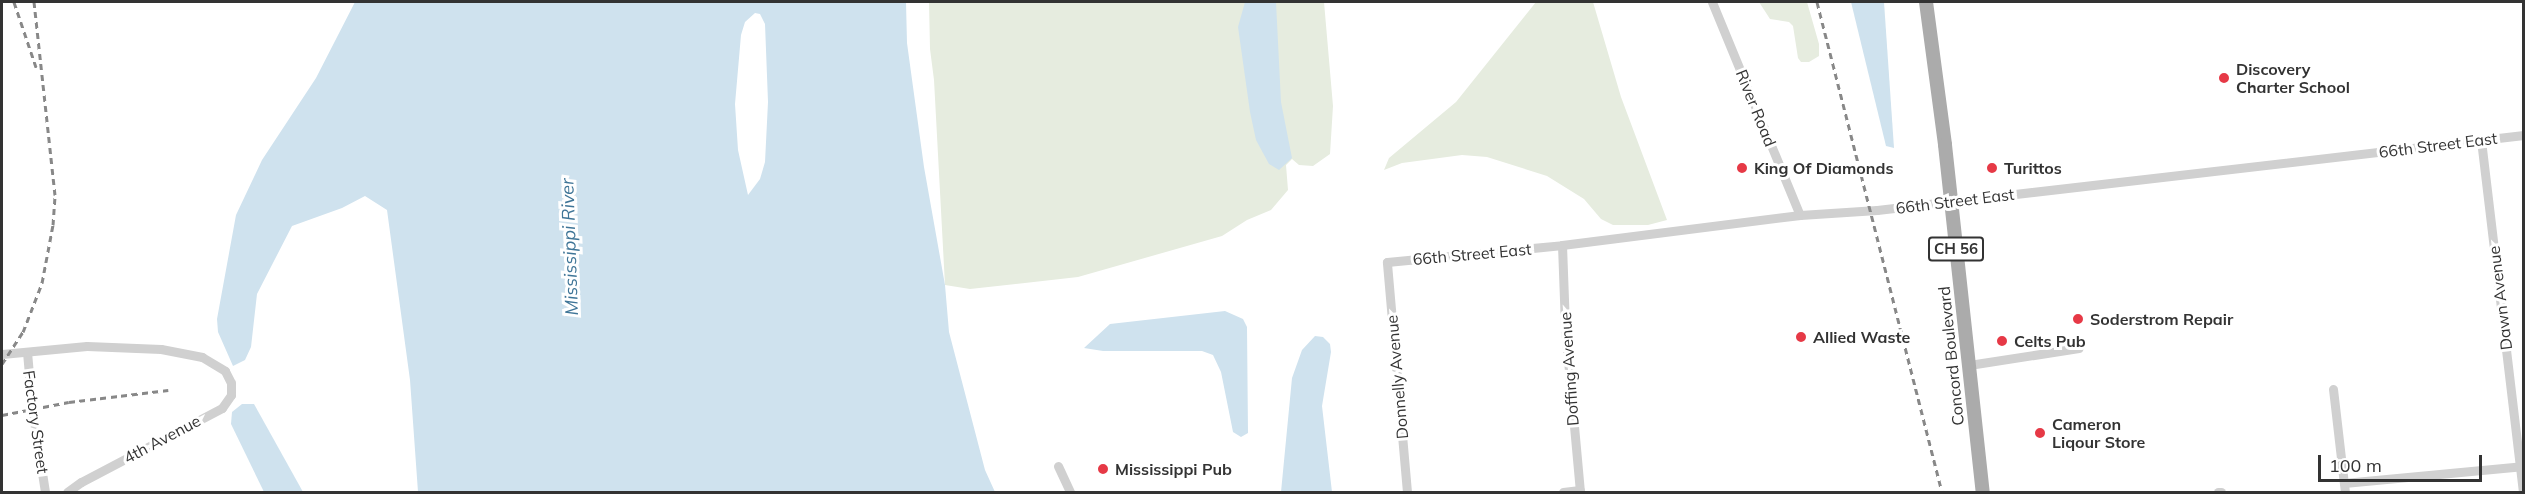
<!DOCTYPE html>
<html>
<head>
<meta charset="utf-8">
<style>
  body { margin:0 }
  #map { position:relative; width:2525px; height:494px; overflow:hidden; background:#fff; font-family:Mulish,sans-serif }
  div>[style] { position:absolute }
  .green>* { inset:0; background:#e6ecdf }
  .water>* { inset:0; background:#cfe2ee }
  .minor>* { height:9px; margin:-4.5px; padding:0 4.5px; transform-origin:4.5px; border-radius:4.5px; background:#d0d0d0 }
  .primary>* { height:14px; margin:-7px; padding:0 7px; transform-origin:7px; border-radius:7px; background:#ababab }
  .rail>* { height:3px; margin-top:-1.5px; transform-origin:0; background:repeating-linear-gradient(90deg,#888 0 6px,transparent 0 10.5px) }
  .dots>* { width:16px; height:16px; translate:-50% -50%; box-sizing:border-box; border:3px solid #fff; border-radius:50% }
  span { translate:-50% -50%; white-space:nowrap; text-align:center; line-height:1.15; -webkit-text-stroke:6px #fff; paint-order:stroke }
  .shield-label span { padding:2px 4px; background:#fff; border:2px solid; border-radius:4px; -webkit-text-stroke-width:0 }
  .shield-label { font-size:15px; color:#333; font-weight:700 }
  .poi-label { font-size:16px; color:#333; font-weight:700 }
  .left { translate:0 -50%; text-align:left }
  .street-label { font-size:16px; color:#333 }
  .water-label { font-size:18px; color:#3f7597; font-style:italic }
  .frame { position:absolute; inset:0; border:3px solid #333; pointer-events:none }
  .scale { position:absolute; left:2318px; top:455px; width:164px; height:27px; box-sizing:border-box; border:3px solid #333; border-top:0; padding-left:8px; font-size:18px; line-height:21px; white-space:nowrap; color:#333; -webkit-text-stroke:4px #fff; paint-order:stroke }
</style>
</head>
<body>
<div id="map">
  <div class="green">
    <div style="clip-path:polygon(929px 2px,1324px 2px,1333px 106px,1330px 154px,1313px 166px,1299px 165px,1292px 159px,1286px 165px,1288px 190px,1271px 210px,1247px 220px,1222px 236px,1078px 277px,970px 289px,945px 285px,934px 80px,930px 49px)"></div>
    <div style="clip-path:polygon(1536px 2px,1593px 2px,1621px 97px,1667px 220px,1648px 225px,1613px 225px,1601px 219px,1584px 199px,1547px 176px,1487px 157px,1462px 155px,1402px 163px,1384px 170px,1389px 158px,1456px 102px)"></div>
    <div style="clip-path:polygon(1759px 2px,1807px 2px,1819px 44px,1819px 56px,1809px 62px,1801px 62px,1798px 58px,1793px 26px,1789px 22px,1770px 19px)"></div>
  </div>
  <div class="water">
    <div style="clip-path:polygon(evenodd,355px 2px,906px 2px,907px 43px,924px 167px,945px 285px,949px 332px,985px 470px,995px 492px,418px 492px,410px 380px,387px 210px,365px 196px,342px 208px,292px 226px,257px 294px,251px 347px,245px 360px,233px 366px,218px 332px,217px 319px,236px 215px,262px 160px,316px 78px,355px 2px,755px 13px,760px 14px,765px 24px,768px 102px,765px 162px,760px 179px,748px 195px,738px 150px,735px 104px,741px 35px,745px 22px,755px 13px)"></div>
    <div style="clip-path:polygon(1245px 2px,1276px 2px,1281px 102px,1292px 158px,1279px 170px,1269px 164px,1256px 140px,1250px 112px,1238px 27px)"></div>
    <div style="clip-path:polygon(1851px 2px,1884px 2px,1894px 148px,1886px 146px)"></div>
    <div style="clip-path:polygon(1225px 311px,1243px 319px,1247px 327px,1248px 433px,1241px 437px,1233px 432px,1221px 372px,1213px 355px,1202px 351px,1103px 351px,1084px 348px,1110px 324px)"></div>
    <div style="clip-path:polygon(1315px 336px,1323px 337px,1330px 344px,1331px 352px,1322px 406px,1332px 492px,1281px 492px,1292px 378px,1302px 350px)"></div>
    <div style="clip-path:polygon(242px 404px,254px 404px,303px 492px,264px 492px,231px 424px,232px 412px)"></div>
  </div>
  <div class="minor">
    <div style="left:1712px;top:2px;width:230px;rotate:67.6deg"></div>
    <div style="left:2481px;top:140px;width:354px;rotate:83.2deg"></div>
    <div style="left:1562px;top:245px;width:82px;rotate:87.9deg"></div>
    <div style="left:1565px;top:327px;width:166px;rotate:84.8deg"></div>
    <div style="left:27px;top:352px;width:56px;rotate:84.9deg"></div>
    <div style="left:32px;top:408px;width:85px;rotate:81.2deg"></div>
    <div style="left:2px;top:354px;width:85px;rotate:-5.4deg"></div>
    <div style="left:87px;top:346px;width:74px;rotate:2.3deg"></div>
    <div style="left:161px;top:349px;width:42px;rotate:11deg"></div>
    <div style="left:202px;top:357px;width:27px;rotate:31deg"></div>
    <div style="left:225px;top:371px;width:13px;rotate:63deg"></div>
    <div style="left:231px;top:383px;width:12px;rotate:90deg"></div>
    <div style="left:231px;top:395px;width:16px;rotate:125deg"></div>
    <div style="left:222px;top:408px;width:159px;rotate:152.3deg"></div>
    <div style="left:81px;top:482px;width:17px;rotate:144deg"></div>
    <div style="left:1969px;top:365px;width:111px;rotate:-8.8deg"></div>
    <div style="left:2333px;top:389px;width:104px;rotate:83.4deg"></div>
    <div style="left:1058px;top:466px;width:29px;rotate:65deg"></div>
    <div style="left:2344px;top:483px;width:181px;rotate:-5.4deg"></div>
    <div style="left:1407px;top:492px;width:231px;rotate:-95deg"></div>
    <div style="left:1387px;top:262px;width:176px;rotate:-5.5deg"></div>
    <div style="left:1562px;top:245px;width:240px;rotate:-7.2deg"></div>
    <div style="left:1800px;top:215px;width:77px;rotate:-3.7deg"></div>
    <div style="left:1877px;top:210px;width:651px;rotate:-6.61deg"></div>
    <div style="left:1563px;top:492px;width:17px;rotate:-7deg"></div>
    <div style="left:2218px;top:492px;width:3px"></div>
  </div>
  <div class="primary">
    <div style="left:1926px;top:2px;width:144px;rotate:82.4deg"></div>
    <div style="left:1945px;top:145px;width:349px;rotate:83.8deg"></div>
  </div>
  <div class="rail">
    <div style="left:14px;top:2px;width:69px;rotate:71.3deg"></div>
    <div style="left:1817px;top:2px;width:506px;rotate:75.69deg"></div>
    <div style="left:2px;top:364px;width:38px;rotate:-57deg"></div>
    <div style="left:23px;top:332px;width:53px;rotate:-68.8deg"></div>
    <div style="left:42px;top:283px;width:59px;rotate:-79.3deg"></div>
    <div style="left:53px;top:225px;width:30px;rotate:-86deg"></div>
    <div style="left:55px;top:195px;width:194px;rotate:-96.2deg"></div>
    <div style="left:2px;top:415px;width:68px;rotate:-11deg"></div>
    <div style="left:69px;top:402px;width:100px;rotate:-6.9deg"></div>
  </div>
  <div class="dots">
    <div style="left:2224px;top:78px;background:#e63946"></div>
    <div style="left:1742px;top:168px;background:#e63946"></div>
    <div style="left:1992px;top:168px;background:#e63946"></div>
    <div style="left:2078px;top:319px;background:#e63946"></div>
    <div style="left:1801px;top:337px;background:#e63946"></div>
    <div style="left:2002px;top:341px;background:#e63946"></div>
    <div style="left:2040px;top:433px;background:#e63946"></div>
    <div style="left:1103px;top:469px;background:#e63946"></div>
  </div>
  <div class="shield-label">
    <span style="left:1956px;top:249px">CH 56</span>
  </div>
  <div class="poi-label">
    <span class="left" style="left:2236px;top:78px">Discovery<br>Charter School</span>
    <span class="left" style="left:1754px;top:168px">King Of Diamonds</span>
    <span class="left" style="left:2004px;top:168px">Turittos</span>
    <span class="left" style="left:2090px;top:319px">Soderstrom Repair</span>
    <span class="left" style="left:1813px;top:337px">Allied Waste</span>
    <span class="left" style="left:2014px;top:341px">Celts Pub</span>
    <span class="left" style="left:2052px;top:433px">Cameron<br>Liqour Store</span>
    <span class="left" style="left:1115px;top:469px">Mississippi Pub</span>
  </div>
  <div class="street-label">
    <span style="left:1756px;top:108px;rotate:68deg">River Road</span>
    <span style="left:2438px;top:145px;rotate:-7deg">66th Street East</span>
    <span style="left:1955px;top:201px;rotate:-7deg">66th Street East</span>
    <span style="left:1472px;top:254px;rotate:-5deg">66th Street East</span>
    <span style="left:2500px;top:298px;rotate:-97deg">Dawn Avenue</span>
    <span style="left:1951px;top:356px;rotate:-96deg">Concord Boulevard</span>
    <span style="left:1569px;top:369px;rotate:-94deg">Doffing Avenue</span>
    <span style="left:1397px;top:377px;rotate:-95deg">Donnelly Avenue</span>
    <span style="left:36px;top:422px;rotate:82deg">Factory Street</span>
    <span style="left:162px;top:439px;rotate:-28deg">4th Avenue</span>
  </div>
  <div class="water-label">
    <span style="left:570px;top:247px;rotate:-92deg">Mississippi River</span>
  </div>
  <div class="frame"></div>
  <div class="scale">100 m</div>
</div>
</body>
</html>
